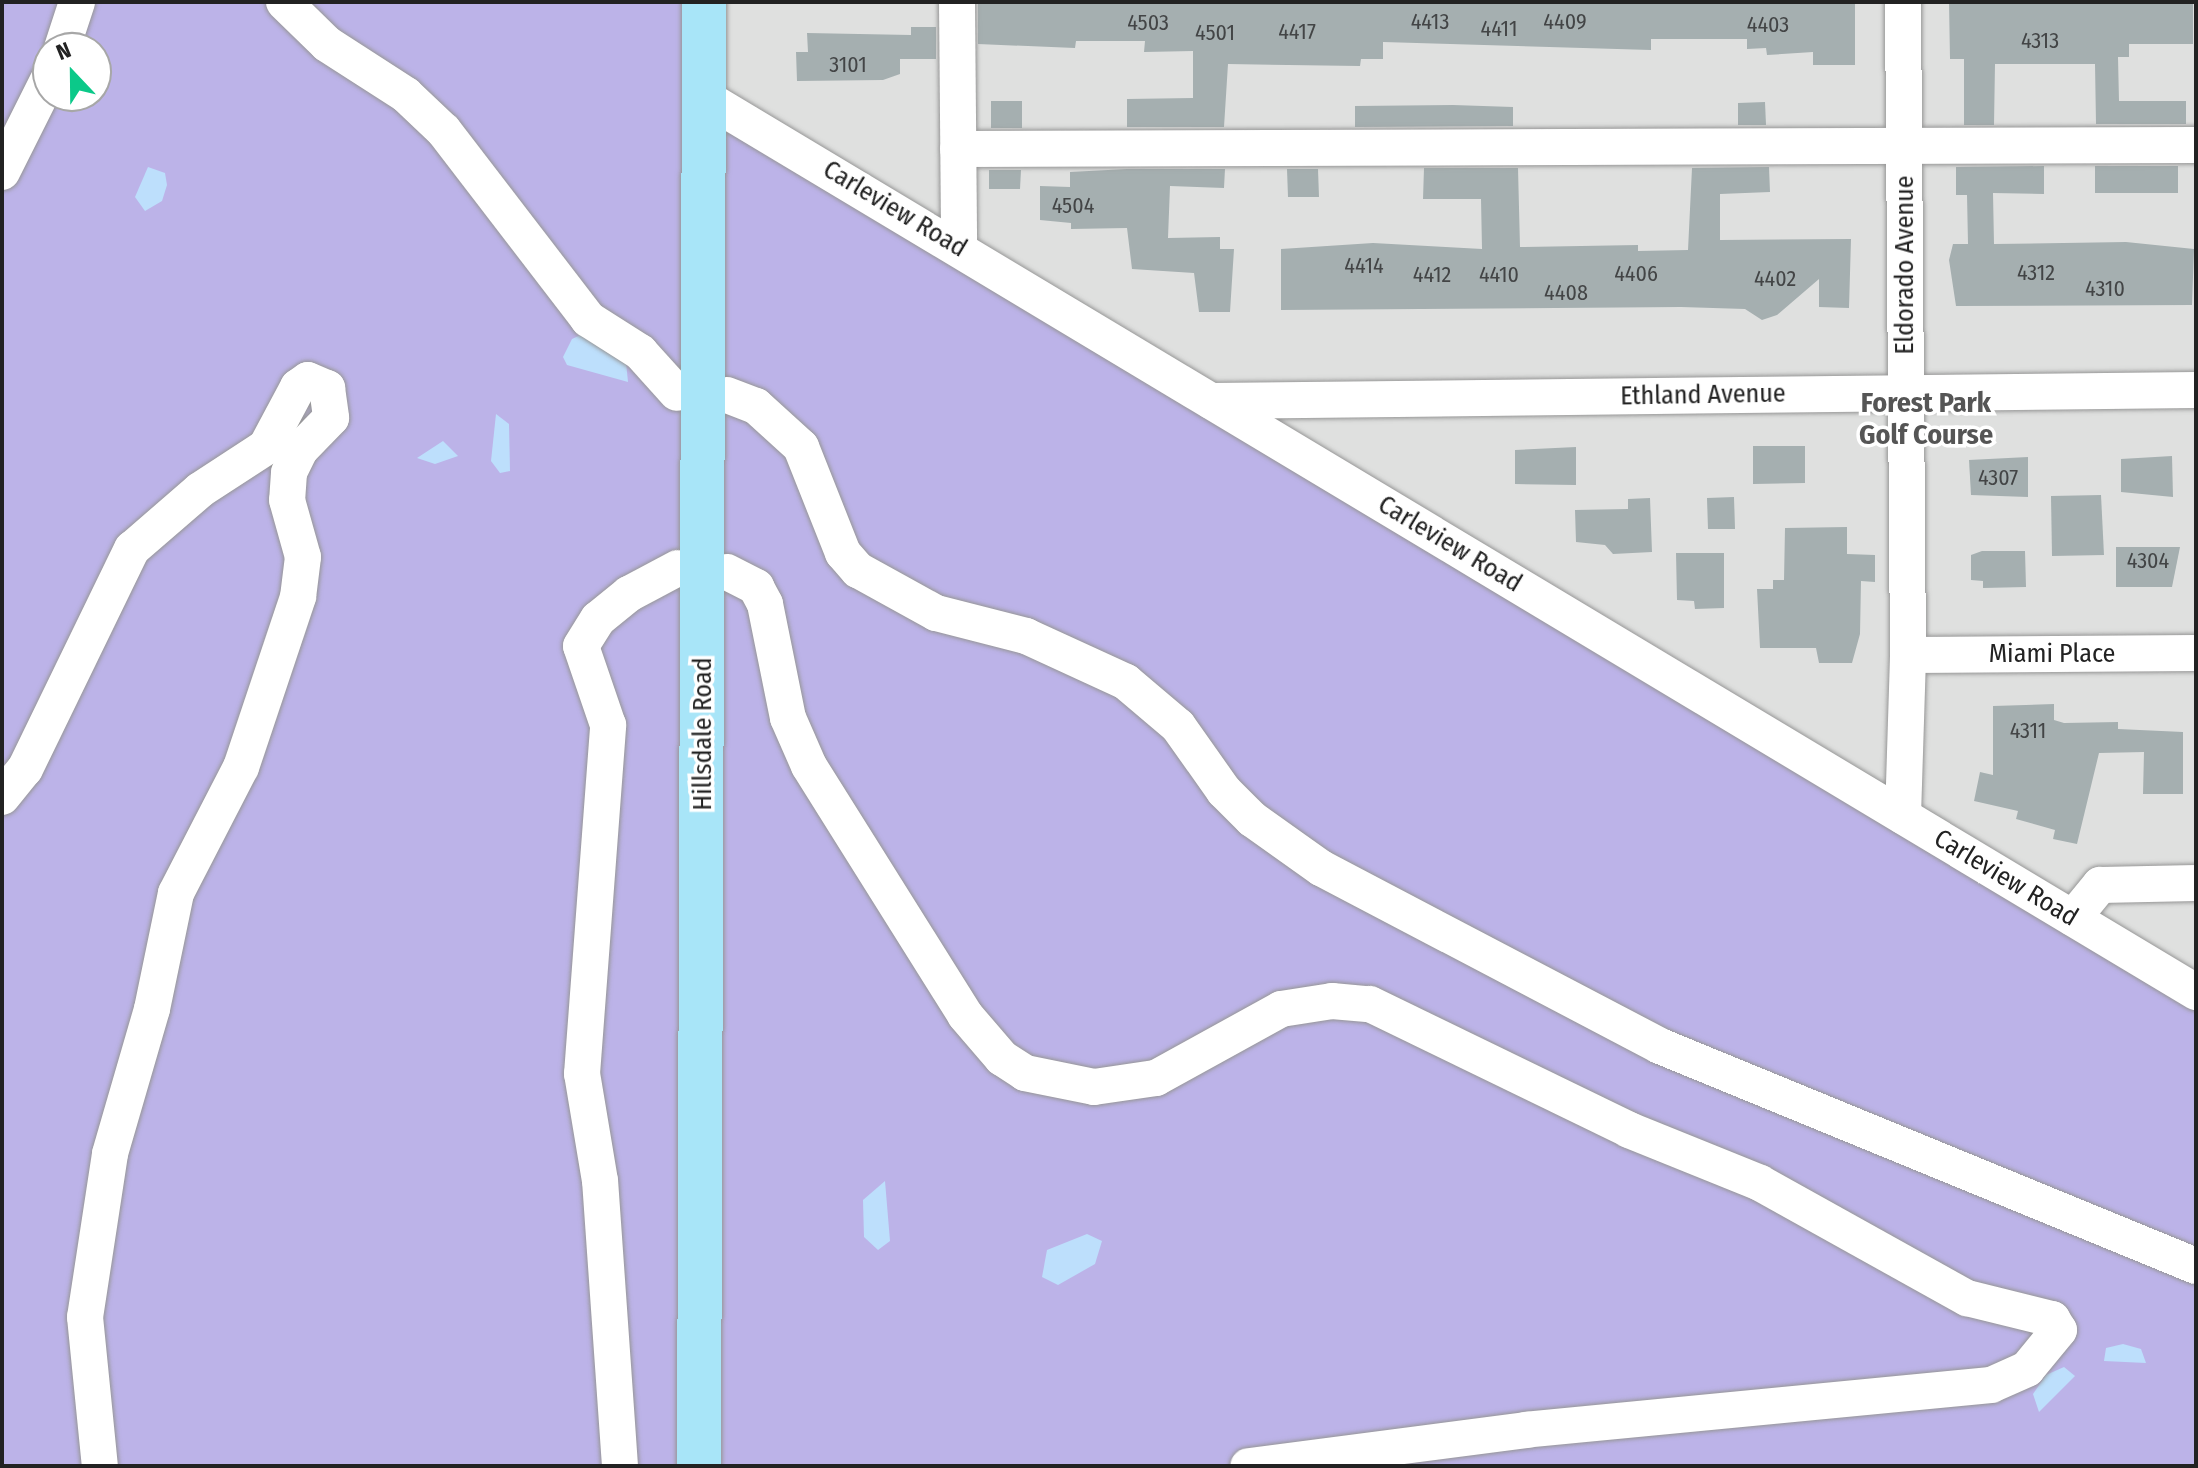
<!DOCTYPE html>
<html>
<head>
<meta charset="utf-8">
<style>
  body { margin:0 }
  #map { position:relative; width:2198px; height:1468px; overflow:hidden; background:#e9eff1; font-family:"Fira Sans Condensed",sans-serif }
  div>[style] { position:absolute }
  .residential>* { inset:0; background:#dfe0df }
  .grass>* { inset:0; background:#bcb3e8 }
  .sand>* { inset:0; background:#bddffc }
  .building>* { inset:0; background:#a5afb0 }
  .roads { filter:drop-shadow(0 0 2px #969696) drop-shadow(0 0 2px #969696) }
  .minor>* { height:36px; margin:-18px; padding:0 18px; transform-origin:18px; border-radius:18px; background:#fff }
  .major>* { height:44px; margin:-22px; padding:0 22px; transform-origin:22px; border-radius:22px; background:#a8e5f8 }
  span { translate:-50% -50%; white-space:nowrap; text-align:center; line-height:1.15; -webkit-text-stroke:7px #fff; paint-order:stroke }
  .number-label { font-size:22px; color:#434546 }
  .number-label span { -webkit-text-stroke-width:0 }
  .street-label { font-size:26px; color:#222 }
  .neighbourhood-label { font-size:28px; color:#555; font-weight:700 }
  .frame { position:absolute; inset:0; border:4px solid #222; pointer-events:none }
  .north { position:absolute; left:32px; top:32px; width:80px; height:80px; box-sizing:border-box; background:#fff; border:2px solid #a7a7a7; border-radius:50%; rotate:338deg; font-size:22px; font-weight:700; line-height:32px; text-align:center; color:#222 }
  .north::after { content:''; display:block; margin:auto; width:28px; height:36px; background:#0bc989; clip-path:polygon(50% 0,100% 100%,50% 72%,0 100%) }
</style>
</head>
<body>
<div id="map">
  <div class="residential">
    <div style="clip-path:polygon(683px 2px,2196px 2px,2196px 1010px,683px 96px)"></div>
  </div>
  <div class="grass">
    <div style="clip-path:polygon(evenodd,2px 2px,683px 2px,683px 96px,2196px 1010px,2196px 1466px,2px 1466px,2px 2px,48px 48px,96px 48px,96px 96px,48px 96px,48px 48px)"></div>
  </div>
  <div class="sand">
    <div style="clip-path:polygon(148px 167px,165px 173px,167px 185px,162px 201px,145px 211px,135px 197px)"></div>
    <div style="clip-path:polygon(587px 332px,626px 362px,628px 382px,567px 365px,563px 357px,572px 339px)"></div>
    <div style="clip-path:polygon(496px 414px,509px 424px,510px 471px,500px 473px,491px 461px)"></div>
    <div style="clip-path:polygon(443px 441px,458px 456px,435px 464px,417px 458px)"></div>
    <div style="clip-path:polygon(885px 1181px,890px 1241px,878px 1250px,864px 1237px,863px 1200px)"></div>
    <div style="clip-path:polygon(1087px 1234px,1102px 1241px,1095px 1264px,1058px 1285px,1042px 1277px,1047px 1250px)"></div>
    <div style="clip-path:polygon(2123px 1344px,2141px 1349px,2146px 1363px,2104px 1361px,2106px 1348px)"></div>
    <div style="clip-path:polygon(2064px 1367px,2075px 1376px,2039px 1412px,2033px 1394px,2046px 1375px)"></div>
  </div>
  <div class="building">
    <div style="clip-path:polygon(978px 2px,1855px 2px,1855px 65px,1813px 65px,1813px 52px,1767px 55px,1766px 48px,1747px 49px,1747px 39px,1651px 39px,1651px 50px,1383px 42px,1383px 59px,1361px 59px,1360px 66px,1228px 64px,1224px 127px,1127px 127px,1127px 99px,1193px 98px,1193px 51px,1144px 52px,1145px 41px,1076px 41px,1075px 48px,978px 44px)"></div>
    <div style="clip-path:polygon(1949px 2px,2193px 2px,2193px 44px,2129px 44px,2129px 57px,2118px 57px,2119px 101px,2186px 101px,2186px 124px,2096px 124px,2095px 64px,1995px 64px,1994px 125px,1964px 125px,1964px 59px,1950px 59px)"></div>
    <div style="clip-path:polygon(911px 27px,936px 27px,936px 59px,900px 59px,900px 74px,883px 80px,797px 81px,796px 52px,808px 52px,807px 33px,911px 35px)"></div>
    <div style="clip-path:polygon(991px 101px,1022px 101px,1022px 128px,991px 128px)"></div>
    <div style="clip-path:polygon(1765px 102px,1766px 125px,1738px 125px,1738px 103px)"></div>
    <div style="clip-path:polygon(1453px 105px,1513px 107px,1513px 126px,1355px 127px,1355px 106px)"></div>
    <div style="clip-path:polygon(2044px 166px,2044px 194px,1993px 193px,1994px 244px,2126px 242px,2194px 249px,2192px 305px,1956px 306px,1949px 260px,1953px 244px,1968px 244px,1967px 195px,1956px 195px,1956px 167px)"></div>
    <div style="clip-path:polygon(2095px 166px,2178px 166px,2178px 193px,2095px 193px)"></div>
    <div style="clip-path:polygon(1769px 167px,1770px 192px,1720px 194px,1720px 240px,1851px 239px,1849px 308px,1819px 307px,1819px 279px,1777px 315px,1762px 320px,1745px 309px,1681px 307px,1281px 310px,1281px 249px,1373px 243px,1482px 249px,1481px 199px,1423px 199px,1424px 168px,1518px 168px,1520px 247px,1638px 245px,1638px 251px,1688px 250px,1692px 168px)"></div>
    <div style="clip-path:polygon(1127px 169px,1225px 169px,1224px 188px,1170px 186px,1168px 238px,1220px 237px,1220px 249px,1234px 249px,1230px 312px,1199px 312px,1194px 273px,1132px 269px,1127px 228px,1071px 229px,1071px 223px,1040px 220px,1040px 186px,1070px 187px,1070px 172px)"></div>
    <div style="clip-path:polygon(1287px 169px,1318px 169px,1319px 197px,1288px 197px)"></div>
    <div style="clip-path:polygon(989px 170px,1021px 170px,1020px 189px,989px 189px)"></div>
    <div style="clip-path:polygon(1753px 446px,1805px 446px,1805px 483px,1753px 484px)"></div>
    <div style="clip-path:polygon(1576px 447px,1576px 485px,1515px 484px,1515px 450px)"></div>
    <div style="clip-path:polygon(2172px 456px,2173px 497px,2121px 492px,2121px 459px)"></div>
    <div style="clip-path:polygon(2028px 457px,2028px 497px,1971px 495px,1969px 460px)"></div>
    <div style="clip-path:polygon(2101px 495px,2104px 555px,2052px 556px,2051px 496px)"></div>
    <div style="clip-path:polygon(1734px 497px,1735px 529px,1708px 529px,1707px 498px)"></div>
    <div style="clip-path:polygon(1650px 498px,1652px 552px,1613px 554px,1605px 545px,1576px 542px,1575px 510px,1628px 509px,1628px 499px)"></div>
    <div style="clip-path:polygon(1847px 527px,1847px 554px,1875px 555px,1875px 582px,1861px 581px,1860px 634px,1852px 663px,1819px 663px,1816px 648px,1760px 648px,1757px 589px,1773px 589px,1773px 580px,1784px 580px,1785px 528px)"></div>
    <div style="clip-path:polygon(2116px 547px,2180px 547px,2172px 587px,2116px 587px)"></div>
    <div style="clip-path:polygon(1982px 551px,2025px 551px,2026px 587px,1983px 588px,1983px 581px,1971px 580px,1971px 555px)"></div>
    <div style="clip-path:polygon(1676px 553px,1724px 553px,1724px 608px,1695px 609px,1694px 601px,1677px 600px)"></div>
    <div style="clip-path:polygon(2054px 704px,2054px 720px,2064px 723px,2118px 722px,2118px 729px,2183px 732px,2183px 794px,2143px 794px,2144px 752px,2099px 753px,2077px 844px,2053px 839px,2055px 830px,2016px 819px,2018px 811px,1974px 801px,1980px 772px,1993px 775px,1993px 706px)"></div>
  </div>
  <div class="roads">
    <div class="minor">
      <div style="left:284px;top:2px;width:60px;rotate:44.3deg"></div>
      <div style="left:327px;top:44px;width:94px;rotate:32.8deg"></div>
      <div style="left:406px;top:95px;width:52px;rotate:43.5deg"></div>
      <div style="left:444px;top:131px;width:237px;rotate:52.5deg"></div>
      <div style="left:588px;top:319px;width:62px;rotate:32.4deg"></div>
      <div style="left:640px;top:352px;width:55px;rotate:47.9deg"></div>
      <div style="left:957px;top:2px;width:244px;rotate:89.5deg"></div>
      <div style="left:62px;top:48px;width:48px;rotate:-71.9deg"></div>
      <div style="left:704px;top:97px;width:1740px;rotate:30.96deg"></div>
      <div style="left:958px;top:149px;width:1238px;rotate:-0.19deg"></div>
      <div style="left:2px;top:172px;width:103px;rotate:-63.4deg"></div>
      <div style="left:727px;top:395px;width:31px;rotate:21deg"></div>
      <div style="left:756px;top:406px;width:61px;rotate:42.3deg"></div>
      <div style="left:801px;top:447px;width:114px;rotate:68.4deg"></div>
      <div style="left:843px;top:553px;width:23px;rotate:49deg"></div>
      <div style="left:858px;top:570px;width:89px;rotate:28.9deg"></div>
      <div style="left:936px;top:613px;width:93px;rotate:14.3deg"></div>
      <div style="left:1026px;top:636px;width:110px;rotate:24.7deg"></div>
      <div style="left:1126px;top:682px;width:68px;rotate:40.2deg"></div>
      <div style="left:1178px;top:726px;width:80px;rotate:54.7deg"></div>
      <div style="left:1224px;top:791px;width:40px;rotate:45deg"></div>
      <div style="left:1252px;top:819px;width:85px;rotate:35.4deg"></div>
      <div style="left:1321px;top:868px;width:383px;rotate:27.7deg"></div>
      <div style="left:1660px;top:1046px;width:579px;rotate:22.32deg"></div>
      <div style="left:1211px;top:401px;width:985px;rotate:-0.64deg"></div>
      <div style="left:727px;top:572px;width:33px;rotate:27deg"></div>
      <div style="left:756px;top:587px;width:19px;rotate:62deg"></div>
      <div style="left:765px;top:604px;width:116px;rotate:78.6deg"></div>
      <div style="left:788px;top:718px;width:52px;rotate:66.4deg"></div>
      <div style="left:809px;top:766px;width:294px;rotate:57.9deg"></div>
      <div style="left:965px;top:1015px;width:57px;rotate:49.3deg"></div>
      <div style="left:1002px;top:1058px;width:27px;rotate:33deg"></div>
      <div style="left:1025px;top:1073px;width:70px;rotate:11.5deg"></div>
      <div style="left:1094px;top:1087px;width:63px;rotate:-8.3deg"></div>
      <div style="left:1156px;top:1078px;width:143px;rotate:-28.9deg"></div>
      <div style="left:1281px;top:1009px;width:52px;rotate:-8.9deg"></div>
      <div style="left:1332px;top:1001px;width:38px;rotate:5deg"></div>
      <div style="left:1370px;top:1004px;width:288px;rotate:25.9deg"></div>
      <div style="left:1629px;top:1130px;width:141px;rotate:22deg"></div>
      <div style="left:1760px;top:1183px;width:237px;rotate:29.1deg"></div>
      <div style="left:1967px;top:1298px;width:88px;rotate:13.9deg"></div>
      <div style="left:2052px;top:1319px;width:13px;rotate:58deg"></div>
      <div style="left:2059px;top:1330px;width:50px;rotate:129.4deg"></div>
      <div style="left:2027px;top:1369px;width:39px;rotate:156deg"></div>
      <div style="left:1991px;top:1385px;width:466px;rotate:174.5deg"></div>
      <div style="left:1527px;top:1430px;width:281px;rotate:172.6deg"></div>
      <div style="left:1908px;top:655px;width:288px;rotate:-0.4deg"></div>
      <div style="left:2px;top:797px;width:36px;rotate:-51deg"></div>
      <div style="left:25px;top:769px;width:245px;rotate:-64.1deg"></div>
      <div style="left:132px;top:549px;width:90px;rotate:-40.9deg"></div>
      <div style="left:200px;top:490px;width:79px;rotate:-33.1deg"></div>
      <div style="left:266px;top:447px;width:68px;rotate:-61.9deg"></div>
      <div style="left:298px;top:387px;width:12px;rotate:-35deg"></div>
      <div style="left:308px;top:380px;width:21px;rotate:23deg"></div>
      <div style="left:327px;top:388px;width:30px;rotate:82deg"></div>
      <div style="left:331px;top:418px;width:45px;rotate:134.1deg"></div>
      <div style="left:300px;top:450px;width:25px;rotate:116deg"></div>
      <div style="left:289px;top:473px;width:27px;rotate:94deg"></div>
      <div style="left:287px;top:500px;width:59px;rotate:74.3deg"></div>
      <div style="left:303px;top:557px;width:40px;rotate:97.1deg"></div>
      <div style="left:298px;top:597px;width:179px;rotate:108.5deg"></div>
      <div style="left:241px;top:767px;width:142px;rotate:117.3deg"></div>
      <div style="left:176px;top:893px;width:118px;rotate:101.7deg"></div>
      <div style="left:152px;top:1009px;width:151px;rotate:106.2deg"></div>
      <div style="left:110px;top:1154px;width:165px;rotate:98.7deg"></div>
      <div style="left:85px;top:1317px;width:150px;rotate:84.3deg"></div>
      <div style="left:1903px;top:816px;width:161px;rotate:-88.2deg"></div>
      <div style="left:1908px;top:655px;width:653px;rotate:-90.44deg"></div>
      <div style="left:2073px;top:918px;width:43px;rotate:-50.7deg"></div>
      <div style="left:2100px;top:885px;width:96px;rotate:-1.2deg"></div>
      <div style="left:620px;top:1466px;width:286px;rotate:-94deg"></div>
      <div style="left:600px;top:1181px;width:109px;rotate:-99.5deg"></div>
      <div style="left:582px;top:1074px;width:350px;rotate:-85.7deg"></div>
      <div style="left:608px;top:725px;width:83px;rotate:-108.9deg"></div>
      <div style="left:581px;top:646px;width:32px;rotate:-58deg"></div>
      <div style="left:598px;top:619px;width:40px;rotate:-39deg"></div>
      <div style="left:629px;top:594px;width:55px;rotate:-28deg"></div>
    </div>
    <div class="major">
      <div style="left:699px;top:1466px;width:1464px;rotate:-89.8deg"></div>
    </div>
  </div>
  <div class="number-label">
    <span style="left:1430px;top:22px">4413</span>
    <span style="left:1565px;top:22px">4409</span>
    <span style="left:1148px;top:23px">4503</span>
    <span style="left:1768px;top:25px">4403</span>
    <span style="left:1499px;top:29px">4411</span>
    <span style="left:1297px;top:32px">4417</span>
    <span style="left:1215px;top:33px">4501</span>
    <span style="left:2040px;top:41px">4313</span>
    <span style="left:848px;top:65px">3101</span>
    <span style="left:1073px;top:206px">4504</span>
    <span style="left:1364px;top:266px">4414</span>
    <span style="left:2036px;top:273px">4312</span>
    <span style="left:1636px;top:274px">4406</span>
    <span style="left:1432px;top:275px">4412</span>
    <span style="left:1499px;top:275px">4410</span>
    <span style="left:1775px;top:279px">4402</span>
    <span style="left:2105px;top:289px">4310</span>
    <span style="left:1566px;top:293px">4408</span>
    <span style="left:1998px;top:478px">4307</span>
    <span style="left:2148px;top:561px">4304</span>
    <span style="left:2028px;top:731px">4311</span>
  </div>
  <div class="street-label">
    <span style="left:895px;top:209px;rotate:31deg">Carleview Road</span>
    <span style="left:1905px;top:265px;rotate:-90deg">Eldorado Avenue</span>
    <span style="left:1703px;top:395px;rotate:-1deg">Ethland Avenue</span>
    <span style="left:1450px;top:544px;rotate:31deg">Carleview Road</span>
    <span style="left:2052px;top:654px">Miami Place</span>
    <span style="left:703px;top:734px;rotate:-90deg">Hillsdale Road</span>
    <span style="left:2006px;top:878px;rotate:31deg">Carleview Road</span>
  </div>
  <div class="neighbourhood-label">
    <span style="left:1926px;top:419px">Forest Park<br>Golf Course</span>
  </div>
  <div class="frame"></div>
  <div class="north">N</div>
</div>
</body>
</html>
